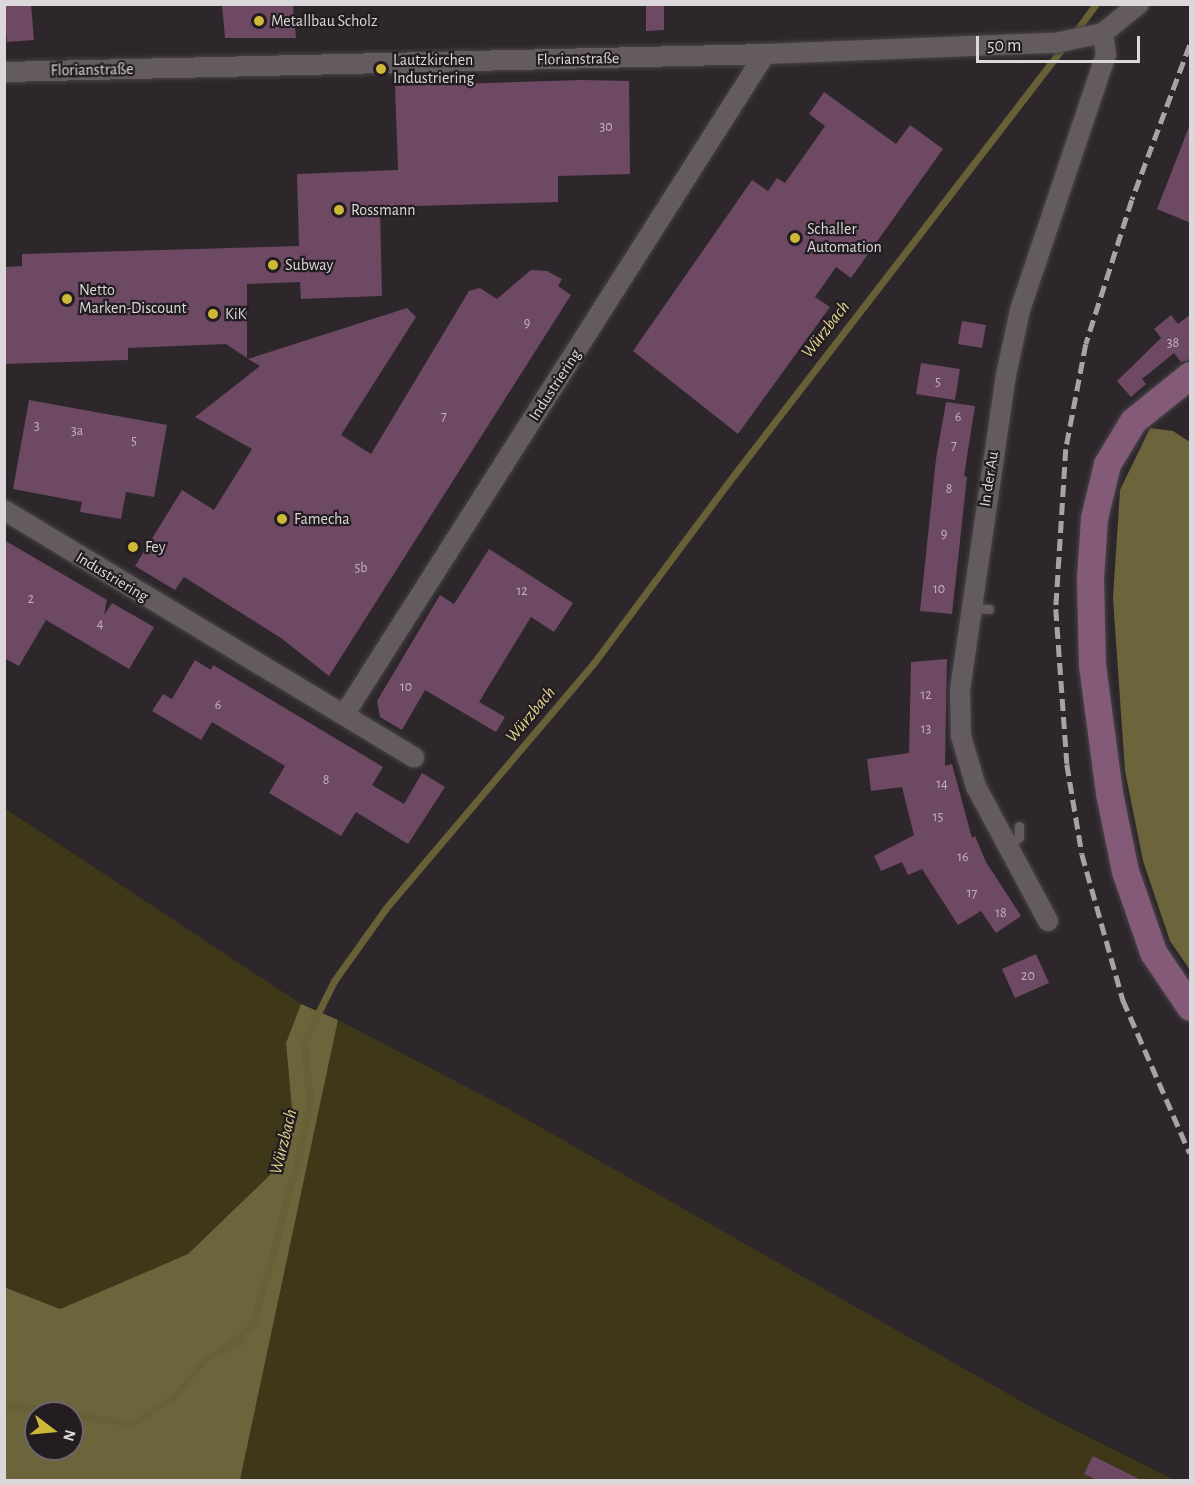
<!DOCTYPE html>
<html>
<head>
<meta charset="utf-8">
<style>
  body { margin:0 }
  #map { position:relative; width:1195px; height:1485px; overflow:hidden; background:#2d272b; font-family:"Alegreya Sans",sans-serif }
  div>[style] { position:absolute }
  .green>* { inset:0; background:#3e3819 }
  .forest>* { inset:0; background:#6c643a }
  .water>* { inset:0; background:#686036 }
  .stream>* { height:7px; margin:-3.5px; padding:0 3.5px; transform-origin:3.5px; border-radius:3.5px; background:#686036 }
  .building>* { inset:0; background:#6d4963 }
  .roads { filter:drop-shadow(0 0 2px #484447) drop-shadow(0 0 2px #484447) }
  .service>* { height:9px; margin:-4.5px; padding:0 4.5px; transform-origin:4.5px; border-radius:4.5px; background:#635b60 }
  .minor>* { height:20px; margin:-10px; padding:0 10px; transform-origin:10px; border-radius:10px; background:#635b60 }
  .secondary>* { height:27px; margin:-13.5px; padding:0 13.5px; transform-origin:13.5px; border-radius:13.5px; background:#835b79 }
  .rail>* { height:4.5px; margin-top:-2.25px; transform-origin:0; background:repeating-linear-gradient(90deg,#a7a3a6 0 12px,transparent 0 18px) }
  .dots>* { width:16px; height:16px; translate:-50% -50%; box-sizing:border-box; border:3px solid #231d22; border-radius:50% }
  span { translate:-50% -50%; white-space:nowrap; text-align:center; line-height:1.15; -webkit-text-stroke:4.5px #231d22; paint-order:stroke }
  .number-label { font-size:14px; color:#c0b4bc }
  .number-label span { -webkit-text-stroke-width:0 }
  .poi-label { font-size:16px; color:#dbd7da }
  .left { translate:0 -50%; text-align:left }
  .street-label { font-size:16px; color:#dbd7da }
  .water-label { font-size:18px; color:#e0d38c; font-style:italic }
  .frame { position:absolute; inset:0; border:6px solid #dbd7da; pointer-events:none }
  .north { position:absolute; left:24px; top:1401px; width:60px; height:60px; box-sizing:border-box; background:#231d22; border:2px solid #6d676c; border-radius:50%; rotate:106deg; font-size:16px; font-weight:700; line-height:24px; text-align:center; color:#dbd7da }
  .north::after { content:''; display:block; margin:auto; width:21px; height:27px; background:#ceb837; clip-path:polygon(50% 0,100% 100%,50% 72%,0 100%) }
  .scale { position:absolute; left:976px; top:36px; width:164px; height:27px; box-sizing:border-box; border:3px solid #dbd7da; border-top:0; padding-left:8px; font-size:18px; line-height:21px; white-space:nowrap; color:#dbd7da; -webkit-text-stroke:4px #231d22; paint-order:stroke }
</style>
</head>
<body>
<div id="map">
  <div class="green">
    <div style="clip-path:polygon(4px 808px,301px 1004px,286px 1043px,292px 1110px,270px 1176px,188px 1254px,60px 1309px,5px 1287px)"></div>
    <div style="clip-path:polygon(338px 1020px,505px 1107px,1052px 1419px,1174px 1480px,240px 1480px)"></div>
  </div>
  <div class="forest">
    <div style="clip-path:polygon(1150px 428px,1173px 431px,1190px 442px,1190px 970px,1170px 941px,1143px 861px,1125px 771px,1113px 598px,1120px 490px)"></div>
    <div style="clip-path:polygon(evenodd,301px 1004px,338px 1020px,240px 1480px,5px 1480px,4px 1287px,60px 1309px,188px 1254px,270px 1175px,292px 1110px,286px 1043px,301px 1004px,36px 1413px,72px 1413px,72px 1449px,36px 1449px,36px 1413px)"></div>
  </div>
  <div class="water">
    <div style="clip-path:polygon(254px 1322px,242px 1346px,207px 1362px,176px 1400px,132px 1427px,72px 1419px,72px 1413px,5px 1412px,5px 1402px,17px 1402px,132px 1421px,172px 1395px,202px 1360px)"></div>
  </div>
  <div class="stream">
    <div style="left:1074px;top:34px;width:37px;rotate:-54deg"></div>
    <div style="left:249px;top:1328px;width:8px;rotate:-50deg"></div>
    <div style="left:254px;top:1322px;width:165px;rotate:-74.9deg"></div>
    <div style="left:297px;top:1163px;width:62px;rotate:-78deg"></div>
    <div style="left:310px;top:1102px;width:61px;rotate:-95.6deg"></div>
    <div style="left:304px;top:1041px;width:67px;rotate:-63.4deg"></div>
    <div style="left:334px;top:981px;width:90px;rotate:-54.5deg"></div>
    <div style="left:386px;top:908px;width:320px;rotate:-49.7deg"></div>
    <div style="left:593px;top:664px;width:236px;rotate:-53.3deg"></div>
    <div style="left:734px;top:475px;width:543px;rotate:-52.41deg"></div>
  </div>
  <div class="building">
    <div style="clip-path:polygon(4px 4px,31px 4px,34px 40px,7px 42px)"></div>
    <div style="clip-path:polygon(222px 4px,293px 4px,296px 38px,225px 38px)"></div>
    <div style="clip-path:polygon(646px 4px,664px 4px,664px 30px,646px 31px)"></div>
    <div style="clip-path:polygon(582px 80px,629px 81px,630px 174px,558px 176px,558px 202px,380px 207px,382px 296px,301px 299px,300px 282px,247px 284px,247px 358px,226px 344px,128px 348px,128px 360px,4px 364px,6px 267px,22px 266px,22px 254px,299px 246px,297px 174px,398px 170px,395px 86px)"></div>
    <div style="clip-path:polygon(824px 92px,896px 144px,910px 125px,943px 149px,851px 278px,836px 267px,815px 297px,830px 307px,738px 434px,633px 351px,752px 180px,768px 191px,777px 178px,785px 183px,825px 126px,809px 114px)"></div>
    <div style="clip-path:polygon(1189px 127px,1191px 127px,1191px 223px,1157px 209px)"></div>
    <div style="clip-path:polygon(531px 270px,547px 271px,562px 279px,558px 286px,571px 295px,329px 676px,281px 638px,184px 577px,175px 590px,135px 566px,182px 490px,214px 510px,252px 449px,195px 417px,260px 366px,248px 359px,407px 308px,416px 317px,341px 435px,371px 454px,469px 291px,480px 288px,497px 299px)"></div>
    <div style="clip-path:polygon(1191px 314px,1191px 360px,1181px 362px,1174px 353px,1142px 379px,1146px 384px,1131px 397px,1117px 381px,1161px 338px,1154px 329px,1171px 315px,1178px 324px)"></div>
    <div style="clip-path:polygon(962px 321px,986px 325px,982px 348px,958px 344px)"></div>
    <div style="clip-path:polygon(921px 363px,960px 369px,955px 400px,916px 394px)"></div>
    <div style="clip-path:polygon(29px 400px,167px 425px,154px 497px,126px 492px,121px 519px,80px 512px,82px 502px,13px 489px)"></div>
    <div style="clip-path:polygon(946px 402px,975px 406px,964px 476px,967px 477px,952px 614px,920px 611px,936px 459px)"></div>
    <div style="clip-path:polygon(4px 540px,107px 600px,104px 615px,112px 603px,154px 627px,129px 669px,46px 620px,19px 666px,4px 658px)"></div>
    <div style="clip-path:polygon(489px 549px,573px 603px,554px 632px,531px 617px,479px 702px,505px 717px,496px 732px,425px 690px,402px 730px,380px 717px,377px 701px,440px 595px,454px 604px)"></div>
    <div style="clip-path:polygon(947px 659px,945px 766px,952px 764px,972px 838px,975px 836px,986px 862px,1021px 916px,996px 933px,981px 911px,958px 925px,922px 869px,908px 875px,902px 862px,881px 871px,874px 856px,914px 835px,902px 787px,871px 791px,867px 759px,909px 753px,911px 662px)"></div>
    <div style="clip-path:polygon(195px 660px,211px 670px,213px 665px,383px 767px,372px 785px,404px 804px,422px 773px,445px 787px,408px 844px,356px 812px,341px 836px,269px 793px,285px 766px,212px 722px,201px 740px,152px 711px,163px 694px,172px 699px)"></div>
    <div style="clip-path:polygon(1036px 954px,1049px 983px,1015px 998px,1002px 969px)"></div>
    <div style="clip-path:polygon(1093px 1456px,1141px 1480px,1097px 1480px,1084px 1474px)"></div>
  </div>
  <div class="roads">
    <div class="service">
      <div style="left:970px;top:608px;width:19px;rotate:3deg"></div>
      <div style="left:1008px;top:846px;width:14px;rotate:-39deg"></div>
      <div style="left:1019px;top:837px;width:11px;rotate:-90deg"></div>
    </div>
    <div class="minor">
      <div style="left:4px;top:72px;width:761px;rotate:-1.35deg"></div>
      <div style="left:765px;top:54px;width:290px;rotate:-2.2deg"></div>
      <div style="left:1055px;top:43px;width:49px;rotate:-11.8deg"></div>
      <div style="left:1103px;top:33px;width:46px;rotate:-38.9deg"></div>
      <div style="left:4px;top:510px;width:479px;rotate:31.1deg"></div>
      <div style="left:344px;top:715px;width:784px;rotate:-57.51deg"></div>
      <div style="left:1048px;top:921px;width:152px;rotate:-118.2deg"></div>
      <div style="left:976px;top:787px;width:53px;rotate:-106.4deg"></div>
      <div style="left:961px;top:736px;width:46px;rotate:-91.2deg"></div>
      <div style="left:960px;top:690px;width:318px;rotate:-81.7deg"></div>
      <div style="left:1006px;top:375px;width:66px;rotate:-77.8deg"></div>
      <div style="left:1020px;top:310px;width:269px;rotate:-71.4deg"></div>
      <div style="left:1106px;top:55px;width:22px;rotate:-98deg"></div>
    </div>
    <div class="secondary">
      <div style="left:1190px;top:375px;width:73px;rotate:141.1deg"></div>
      <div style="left:1133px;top:421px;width:50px;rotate:121.2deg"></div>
      <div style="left:1107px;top:464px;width:56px;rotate:103.5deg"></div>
      <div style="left:1094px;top:518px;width:60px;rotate:93.8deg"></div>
      <div style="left:1090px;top:578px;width:87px;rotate:88.7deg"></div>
      <div style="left:1092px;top:665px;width:129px;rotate:82.4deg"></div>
      <div style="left:1109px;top:793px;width:80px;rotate:78.4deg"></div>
      <div style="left:1125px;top:871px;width:86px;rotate:70.9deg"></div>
      <div style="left:1153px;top:952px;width:66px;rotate:56.1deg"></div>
    </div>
  </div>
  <div class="rail">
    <div style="left:1190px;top:45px;width:165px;rotate:110.5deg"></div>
    <div style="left:1132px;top:200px;width:151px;rotate:107.7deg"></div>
    <div style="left:1086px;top:344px;width:107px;rotate:100.8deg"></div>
    <div style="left:1066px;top:449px;width:160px;rotate:93.6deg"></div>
    <div style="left:1056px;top:609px;width:155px;rotate:85.9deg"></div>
    <div style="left:1067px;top:764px;width:91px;rotate:80.5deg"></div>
    <div style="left:1082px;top:854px;width:152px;rotate:74.3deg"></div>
    <div style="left:1123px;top:1000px;width:167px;rotate:66.4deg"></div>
  </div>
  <div class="dots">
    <div style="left:259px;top:21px;background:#ceb837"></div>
    <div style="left:381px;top:69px;background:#ceb837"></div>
    <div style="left:339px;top:210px;background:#ceb837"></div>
    <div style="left:795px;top:238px;background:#ceb837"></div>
    <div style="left:273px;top:265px;background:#ceb837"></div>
    <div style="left:67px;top:299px;background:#ceb837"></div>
    <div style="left:213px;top:314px;background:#ceb837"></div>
    <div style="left:282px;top:519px;background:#ceb837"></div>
    <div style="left:133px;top:547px;background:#ceb837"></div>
  </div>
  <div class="number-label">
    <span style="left:606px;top:127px">30</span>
    <span style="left:527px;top:323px">9</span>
    <span style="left:1173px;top:343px">38</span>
    <span style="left:938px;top:382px">5</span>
    <span style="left:444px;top:416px">7</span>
    <span style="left:958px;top:417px">6</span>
    <span style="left:37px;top:426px">3</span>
    <span style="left:77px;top:431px">3a</span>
    <span style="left:134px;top:441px">5</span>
    <span style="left:954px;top:445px">7</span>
    <span style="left:949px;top:489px">8</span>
    <span style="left:944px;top:534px">9</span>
    <span style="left:361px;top:568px">5b</span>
    <span style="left:939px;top:589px">10</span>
    <span style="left:522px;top:591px">12</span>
    <span style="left:31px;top:599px">2</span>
    <span style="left:100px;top:624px">4</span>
    <span style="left:406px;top:687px">10</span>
    <span style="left:926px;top:695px">12</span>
    <span style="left:218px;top:705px">6</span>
    <span style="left:926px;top:729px">13</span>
    <span style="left:326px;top:780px">8</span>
    <span style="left:942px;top:784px">14</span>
    <span style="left:938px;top:817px">15</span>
    <span style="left:963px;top:857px">16</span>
    <span style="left:972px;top:893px">17</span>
    <span style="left:1001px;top:913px">18</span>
    <span style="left:1028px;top:976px">20</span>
  </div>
  <div class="poi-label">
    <span class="left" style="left:271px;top:21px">Metallbau Scholz</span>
    <span class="left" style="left:393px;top:69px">Lautzkirchen<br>Industriering</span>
    <span class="left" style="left:351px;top:210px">Rossmann</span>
    <span class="left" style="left:807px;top:238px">Schaller<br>Automation</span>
    <span class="left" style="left:285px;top:265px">Subway</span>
    <span class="left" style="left:79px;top:299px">Netto<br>Marken-Discount</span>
    <span class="left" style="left:225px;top:314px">KiK</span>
    <span class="left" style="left:294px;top:519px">Famecha</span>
    <span class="left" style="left:145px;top:547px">Fey</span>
  </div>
  <div class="street-label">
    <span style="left:578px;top:59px;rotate:-1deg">Florianstraße</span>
    <span style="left:92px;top:70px;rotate:-1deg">Florianstraße</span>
    <span style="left:555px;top:385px;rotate:-57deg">Industriering</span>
    <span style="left:989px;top:479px;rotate:-81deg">In der Au</span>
    <span style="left:112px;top:577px;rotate:31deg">Industriering</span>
  </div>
  <div class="water-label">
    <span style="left:826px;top:330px;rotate:-52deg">Würzbach</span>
    <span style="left:531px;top:715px;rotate:-50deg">Würzbach</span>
    <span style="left:284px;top:1142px;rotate:-76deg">Würzbach</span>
  </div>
  <div class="frame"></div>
  <div class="north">N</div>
  <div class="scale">50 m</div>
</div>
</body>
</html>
